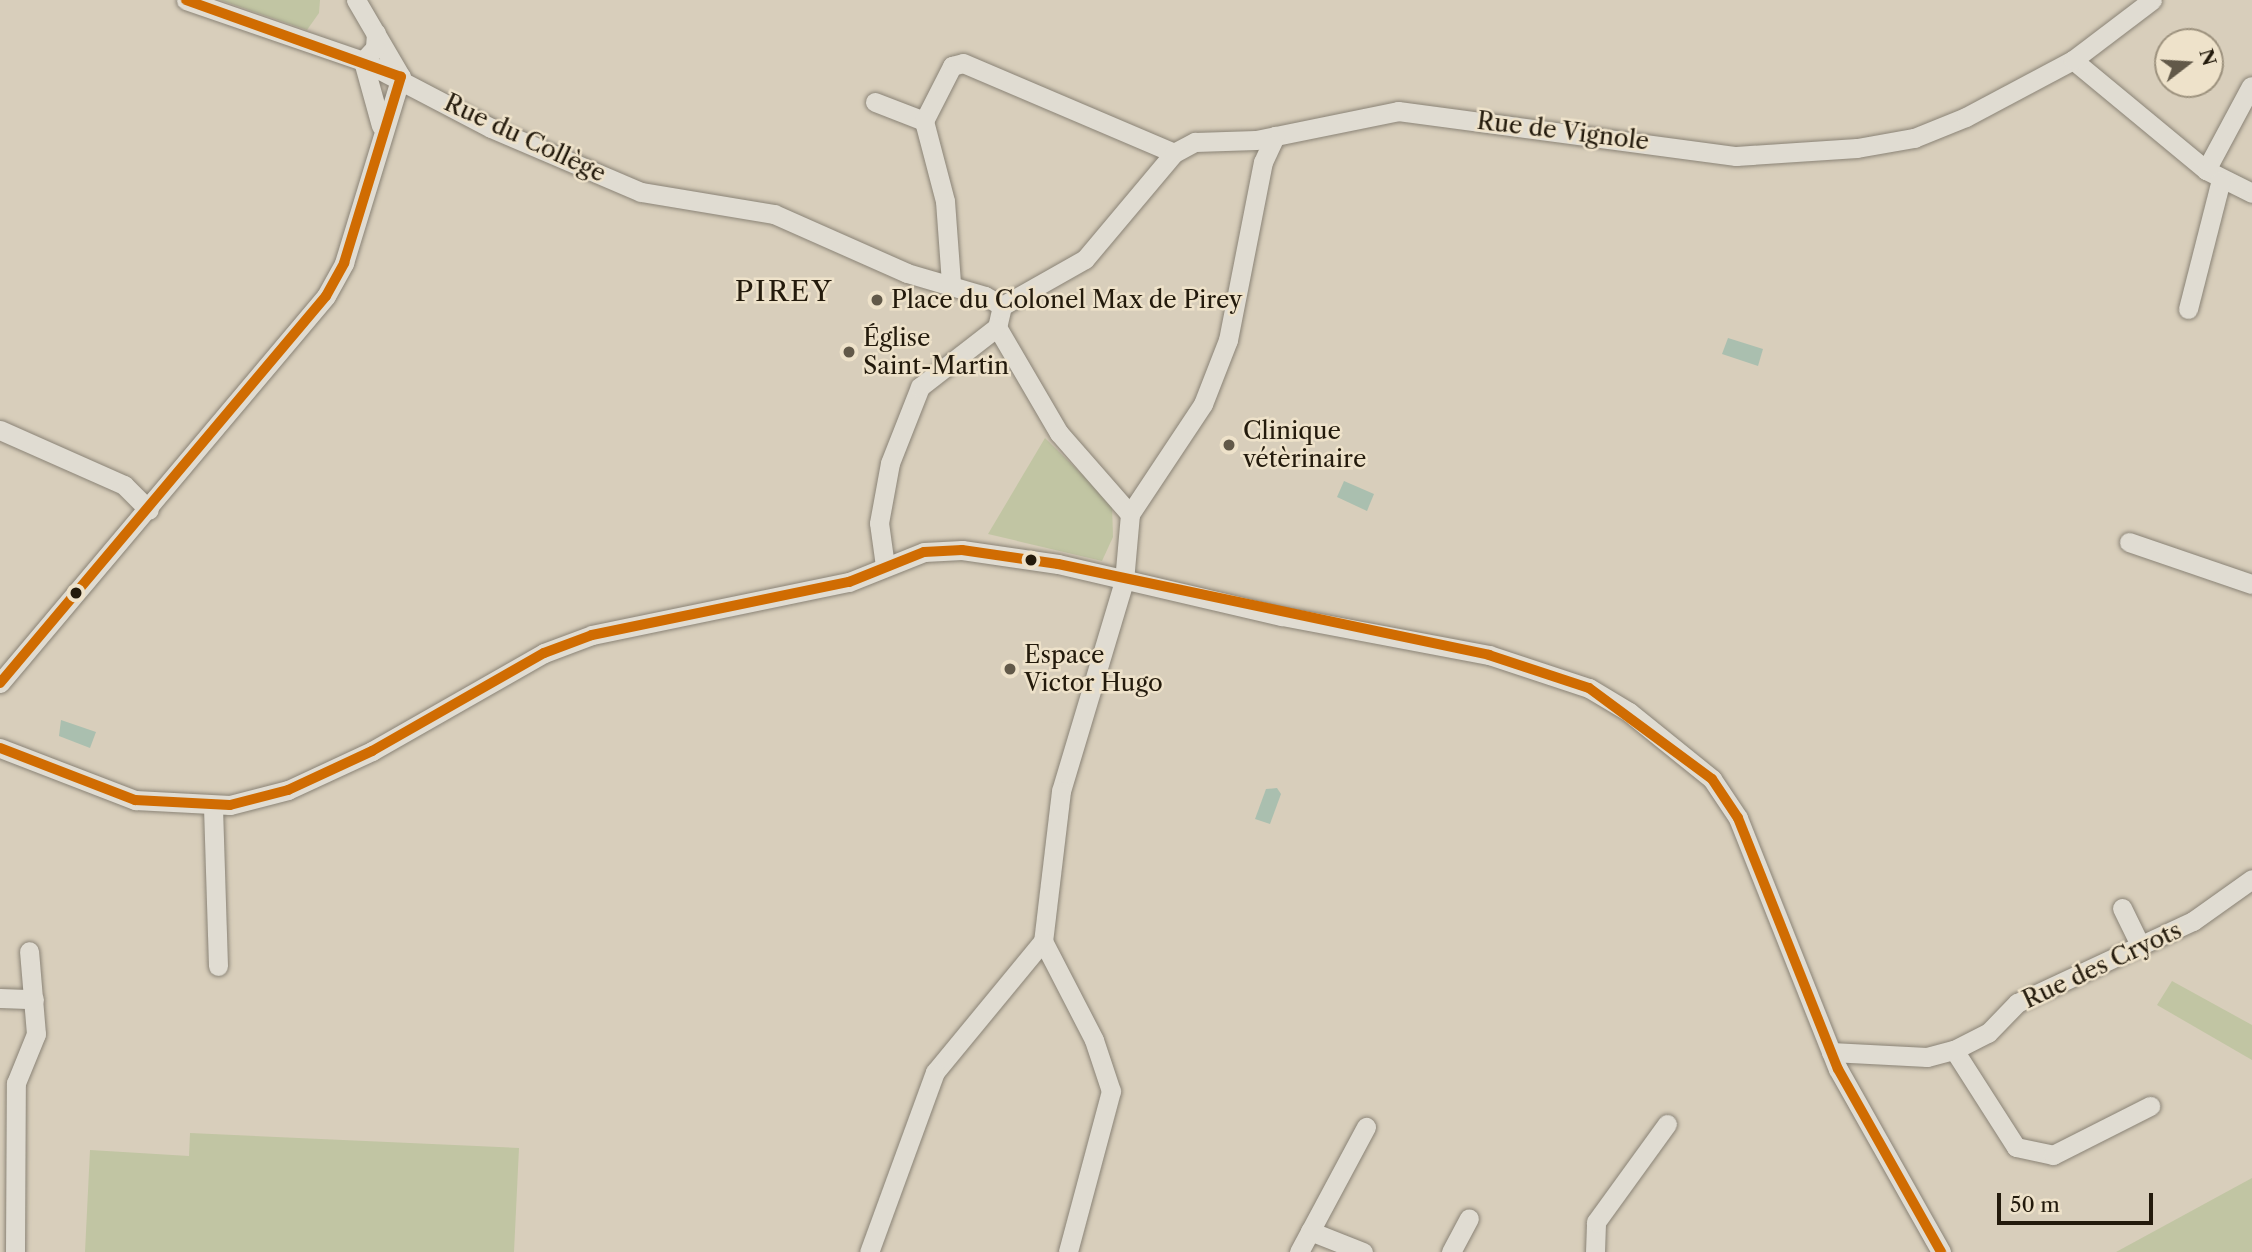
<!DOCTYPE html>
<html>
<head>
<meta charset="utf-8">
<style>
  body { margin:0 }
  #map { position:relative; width:2252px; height:1252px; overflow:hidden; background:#d8cebb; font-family:"Libre Caslon Text",serif }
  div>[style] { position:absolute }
  .green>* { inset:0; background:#c1c5a3 }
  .water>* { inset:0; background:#aabfaf }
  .roads { filter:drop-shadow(0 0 2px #8a8376) drop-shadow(0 0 2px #8a8376) }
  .street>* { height:19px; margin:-9.5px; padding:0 9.5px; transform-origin:9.5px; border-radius:9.5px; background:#e0dcd2 }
  .bus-1>* { height:10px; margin:-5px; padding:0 5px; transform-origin:5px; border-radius:5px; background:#d06c02 }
  .dots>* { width:19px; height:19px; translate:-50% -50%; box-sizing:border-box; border:4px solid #eee2ca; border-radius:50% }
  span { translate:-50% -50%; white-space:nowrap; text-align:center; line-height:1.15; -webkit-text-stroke:5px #eee2ca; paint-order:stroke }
  .street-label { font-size:24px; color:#231a0c }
  .poi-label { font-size:24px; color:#231a0c }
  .left { translate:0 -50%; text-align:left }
  .quarter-label { font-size:28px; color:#231a0c; letter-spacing:2px }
  .north { position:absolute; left:2154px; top:28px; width:70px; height:70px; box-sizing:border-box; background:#eee2ca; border:2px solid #9d927e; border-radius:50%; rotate:73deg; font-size:19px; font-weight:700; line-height:28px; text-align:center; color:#231a0c }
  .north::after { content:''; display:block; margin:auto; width:24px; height:32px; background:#625949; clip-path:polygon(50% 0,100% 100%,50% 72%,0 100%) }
  .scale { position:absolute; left:1997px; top:1193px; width:156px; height:32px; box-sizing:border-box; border:4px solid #231a0c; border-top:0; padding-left:9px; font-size:21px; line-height:24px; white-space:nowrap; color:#231a0c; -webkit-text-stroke:5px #eee2ca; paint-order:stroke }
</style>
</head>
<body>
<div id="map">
  <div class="green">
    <div style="clip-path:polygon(220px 0,320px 0,319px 13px,307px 30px)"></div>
    <div style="clip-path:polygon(1045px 438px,1112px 504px,1113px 537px,1102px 561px,988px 534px)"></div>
    <div style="clip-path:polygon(2172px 981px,2252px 1025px,2252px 1060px,2157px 1005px)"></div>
    <div style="clip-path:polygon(190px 1133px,519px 1148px,514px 1252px,85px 1252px,90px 1150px,189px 1156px)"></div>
    <div style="clip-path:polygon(2252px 1178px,2252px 1252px,2116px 1252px)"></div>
  </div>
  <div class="water">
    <div style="clip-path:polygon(1728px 338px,1763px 349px,1758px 366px,1722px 354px)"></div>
    <div style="clip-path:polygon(1344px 481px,1374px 494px,1367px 511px,1337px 497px)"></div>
    <div style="clip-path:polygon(61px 720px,96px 732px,90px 748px,59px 736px)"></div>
    <div style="clip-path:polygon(1277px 788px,1281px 794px,1270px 824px,1255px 819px,1266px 789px)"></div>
  </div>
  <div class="roads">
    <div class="street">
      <div style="left:186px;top:0;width:187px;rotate:19deg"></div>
      <div style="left:363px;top:61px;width:144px;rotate:27.6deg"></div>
      <div style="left:491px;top:128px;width:163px;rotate:23.1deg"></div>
      <div style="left:641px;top:192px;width:135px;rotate:9.4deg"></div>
      <div style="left:774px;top:214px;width:145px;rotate:23.9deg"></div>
      <div style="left:907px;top:273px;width:81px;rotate:16.4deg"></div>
      <div style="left:985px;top:296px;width:20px;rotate:30deg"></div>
      <div style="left:1002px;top:306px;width:22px;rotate:103deg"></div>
      <div style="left:997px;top:327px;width:123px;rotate:59.7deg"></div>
      <div style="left:1059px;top:433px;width:108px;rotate:48.8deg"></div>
      <div style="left:1130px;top:514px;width:67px;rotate:95.1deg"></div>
      <div style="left:1124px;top:581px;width:219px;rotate:106.7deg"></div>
      <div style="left:1061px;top:791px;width:151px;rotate:96.8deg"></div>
      <div style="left:1043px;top:941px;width:170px;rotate:129.5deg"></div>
      <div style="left:935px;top:1072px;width:192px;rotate:110.1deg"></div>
      <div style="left:356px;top:0;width:89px;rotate:59.7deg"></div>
      <div style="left:376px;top:33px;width:15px;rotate:94deg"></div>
      <div style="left:375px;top:48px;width:18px;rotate:133deg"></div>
      <div style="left:363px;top:61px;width:67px;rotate:74.5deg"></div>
      <div style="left:2073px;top:60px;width:173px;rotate:39.6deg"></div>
      <div style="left:2206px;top:170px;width:51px;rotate:26.6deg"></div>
      <div style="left:875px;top:102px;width:53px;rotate:21.2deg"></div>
      <div style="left:924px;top:121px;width:62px;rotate:-63deg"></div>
      <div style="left:952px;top:66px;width:11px;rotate:-15deg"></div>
      <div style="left:963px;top:63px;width:229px;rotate:23.1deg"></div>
      <div style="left:924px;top:121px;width:83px;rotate:75.3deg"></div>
      <div style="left:945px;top:201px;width:82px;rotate:85.8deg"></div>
      <div style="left:2206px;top:170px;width:95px;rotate:-61.8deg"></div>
      <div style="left:1002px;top:306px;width:95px;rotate:-29.5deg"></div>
      <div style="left:1085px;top:259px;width:138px;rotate:-50deg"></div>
      <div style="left:1174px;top:153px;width:24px;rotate:-28deg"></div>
      <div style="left:1195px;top:142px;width:61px;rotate:-1.9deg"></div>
      <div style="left:1256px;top:140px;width:145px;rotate:-11.5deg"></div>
      <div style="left:1398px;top:111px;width:341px;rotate:7.6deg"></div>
      <div style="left:1736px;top:156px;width:121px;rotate:-3.8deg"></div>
      <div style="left:1857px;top:148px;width:58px;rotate:-10deg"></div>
      <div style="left:1914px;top:138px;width:56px;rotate:-22deg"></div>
      <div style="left:1966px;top:117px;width:121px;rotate:-28deg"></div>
      <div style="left:2073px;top:60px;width:99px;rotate:-37.2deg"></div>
      <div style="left:2188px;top:309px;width:133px;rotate:-75.7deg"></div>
      <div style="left:0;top:430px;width:136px;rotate:23.9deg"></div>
      <div style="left:124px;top:485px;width:35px;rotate:45deg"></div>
      <div style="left:1130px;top:514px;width:132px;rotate:-56.4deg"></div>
      <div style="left:1203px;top:404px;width:69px;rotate:-68.7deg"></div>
      <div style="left:1228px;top:340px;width:181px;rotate:-78.9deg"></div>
      <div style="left:1263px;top:162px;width:29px;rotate:-65deg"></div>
      <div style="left:2129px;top:542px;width:130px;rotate:18.9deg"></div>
      <div style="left:885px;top:566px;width:43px;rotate:-97.9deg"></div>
      <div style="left:879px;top:523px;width:61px;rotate:-79.6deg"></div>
      <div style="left:890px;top:463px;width:82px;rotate:-68.5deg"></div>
      <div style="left:920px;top:387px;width:98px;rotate:-37.9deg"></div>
      <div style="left:0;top:683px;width:506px;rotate:-49.89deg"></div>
      <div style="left:326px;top:296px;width:38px;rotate:-61deg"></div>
      <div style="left:344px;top:263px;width:195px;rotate:-73deg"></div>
      <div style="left:0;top:748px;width:145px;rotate:21.1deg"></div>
      <div style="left:135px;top:800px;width:95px;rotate:3deg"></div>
      <div style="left:230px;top:805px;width:60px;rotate:-14.5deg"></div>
      <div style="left:288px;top:790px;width:93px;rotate:-24.9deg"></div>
      <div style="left:372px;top:751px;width:198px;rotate:-29.7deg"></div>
      <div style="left:544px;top:653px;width:51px;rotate:-20.6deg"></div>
      <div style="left:592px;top:635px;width:262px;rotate:-11.7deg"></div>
      <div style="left:849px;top:582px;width:81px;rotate:-21.8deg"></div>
      <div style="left:924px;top:552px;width:38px;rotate:-3deg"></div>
      <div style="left:962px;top:550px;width:97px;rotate:8.3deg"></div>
      <div style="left:1058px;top:564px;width:230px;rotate:13.1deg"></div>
      <div style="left:1282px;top:616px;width:211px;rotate:10.7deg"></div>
      <div style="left:1489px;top:655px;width:105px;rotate:18.3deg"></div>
      <div style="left:1589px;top:688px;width:47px;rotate:31deg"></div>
      <div style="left:1629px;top:712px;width:107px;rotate:38.9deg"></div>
      <div style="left:1712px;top:779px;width:47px;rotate:56.3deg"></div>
      <div style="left:1738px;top:818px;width:270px;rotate:68.3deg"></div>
      <div style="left:1838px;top:1069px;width:210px;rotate:60.6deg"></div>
      <div style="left:213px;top:807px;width:159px;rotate:88.2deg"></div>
      <div style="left:2122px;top:908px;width:43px;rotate:64deg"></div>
      <div style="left:1043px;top:941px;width:111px;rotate:62.7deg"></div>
      <div style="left:1094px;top:1040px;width:54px;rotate:71.6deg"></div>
      <div style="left:1111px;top:1091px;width:167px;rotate:105deg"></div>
      <div style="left:0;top:998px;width:34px;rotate:2deg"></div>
      <div style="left:1954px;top:1050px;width:115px;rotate:57.4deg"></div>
      <div style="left:2016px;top:1147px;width:38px;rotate:12deg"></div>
      <div style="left:2053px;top:1155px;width:109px;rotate:-26.8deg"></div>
      <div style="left:1831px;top:1052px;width:96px;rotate:3deg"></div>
      <div style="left:1927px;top:1057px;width:28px;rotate:-15deg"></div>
      <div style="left:1954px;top:1050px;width:38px;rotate:-27deg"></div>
      <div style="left:1988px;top:1033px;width:42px;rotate:-46deg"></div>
      <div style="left:2017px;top:1003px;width:194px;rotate:-25deg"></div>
      <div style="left:2193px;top:921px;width:72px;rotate:-35.4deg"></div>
      <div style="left:1310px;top:1231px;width:57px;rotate:21.6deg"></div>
      <div style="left:15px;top:1252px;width:169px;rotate:-89.7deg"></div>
      <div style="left:16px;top:1083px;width:53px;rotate:-67.8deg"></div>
      <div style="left:36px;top:1034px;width:83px;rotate:-94.8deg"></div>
      <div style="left:1299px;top:1252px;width:142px;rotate:-61.8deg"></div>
      <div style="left:1451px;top:1252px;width:38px;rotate:-62deg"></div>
      <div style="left:1595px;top:1252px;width:30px;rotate:-88deg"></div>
      <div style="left:1596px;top:1222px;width:121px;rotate:-54.1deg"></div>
    </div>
  </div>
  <div class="bus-1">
    <div style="left:186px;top:0;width:228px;rotate:19.7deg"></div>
    <div style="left:0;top:683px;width:506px;rotate:-49.89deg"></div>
    <div style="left:326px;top:296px;width:38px;rotate:-61deg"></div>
    <div style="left:344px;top:263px;width:195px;rotate:-73deg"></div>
    <div style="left:0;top:748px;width:145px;rotate:21.1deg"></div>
    <div style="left:135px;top:800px;width:95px;rotate:3deg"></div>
    <div style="left:230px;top:805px;width:60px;rotate:-14.5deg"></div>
    <div style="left:288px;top:790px;width:93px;rotate:-24.9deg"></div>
    <div style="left:372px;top:751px;width:198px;rotate:-29.7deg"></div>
    <div style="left:544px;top:653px;width:51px;rotate:-20.6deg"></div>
    <div style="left:592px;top:635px;width:262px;rotate:-11.7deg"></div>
    <div style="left:849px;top:582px;width:81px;rotate:-21.8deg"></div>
    <div style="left:924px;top:552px;width:38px;rotate:-3deg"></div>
    <div style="left:962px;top:550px;width:97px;rotate:8.3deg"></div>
    <div style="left:1058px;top:564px;width:441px;rotate:11.9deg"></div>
    <div style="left:1489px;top:655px;width:105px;rotate:18.3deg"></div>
    <div style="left:1589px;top:688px;width:153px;rotate:36.5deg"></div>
    <div style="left:1712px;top:779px;width:47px;rotate:56.3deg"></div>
    <div style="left:1738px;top:818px;width:270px;rotate:68.3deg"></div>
    <div style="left:1838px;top:1069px;width:210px;rotate:60.6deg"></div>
  </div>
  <div class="dots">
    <div style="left:877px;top:300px;background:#625949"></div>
    <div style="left:849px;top:352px;background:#625949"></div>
    <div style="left:1229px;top:445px;background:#625949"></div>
    <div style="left:1031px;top:560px;background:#231a0c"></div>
    <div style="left:76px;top:593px;background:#231a0c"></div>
    <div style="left:1010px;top:669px;background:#625949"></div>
  </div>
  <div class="street-label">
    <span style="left:1563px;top:131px;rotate:7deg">Rue de Vignole</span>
    <span style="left:525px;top:138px;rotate:25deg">Rue du Collège</span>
    <span style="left:2102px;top:965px;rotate:-25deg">Rue des Cryots</span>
  </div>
  <div class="poi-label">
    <span class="left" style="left:891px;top:300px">Place du Colonel Max de Pirey</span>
    <span class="left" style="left:863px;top:352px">Église<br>Saint-Martin</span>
    <span class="left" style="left:1243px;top:445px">Clinique<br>vétèrinaire</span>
    <span class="left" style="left:1024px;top:669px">Espace<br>Victor Hugo</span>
  </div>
  <div class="quarter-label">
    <span style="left:784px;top:291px">PIREY</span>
  </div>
  <div class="north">N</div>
  <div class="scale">50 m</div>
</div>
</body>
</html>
